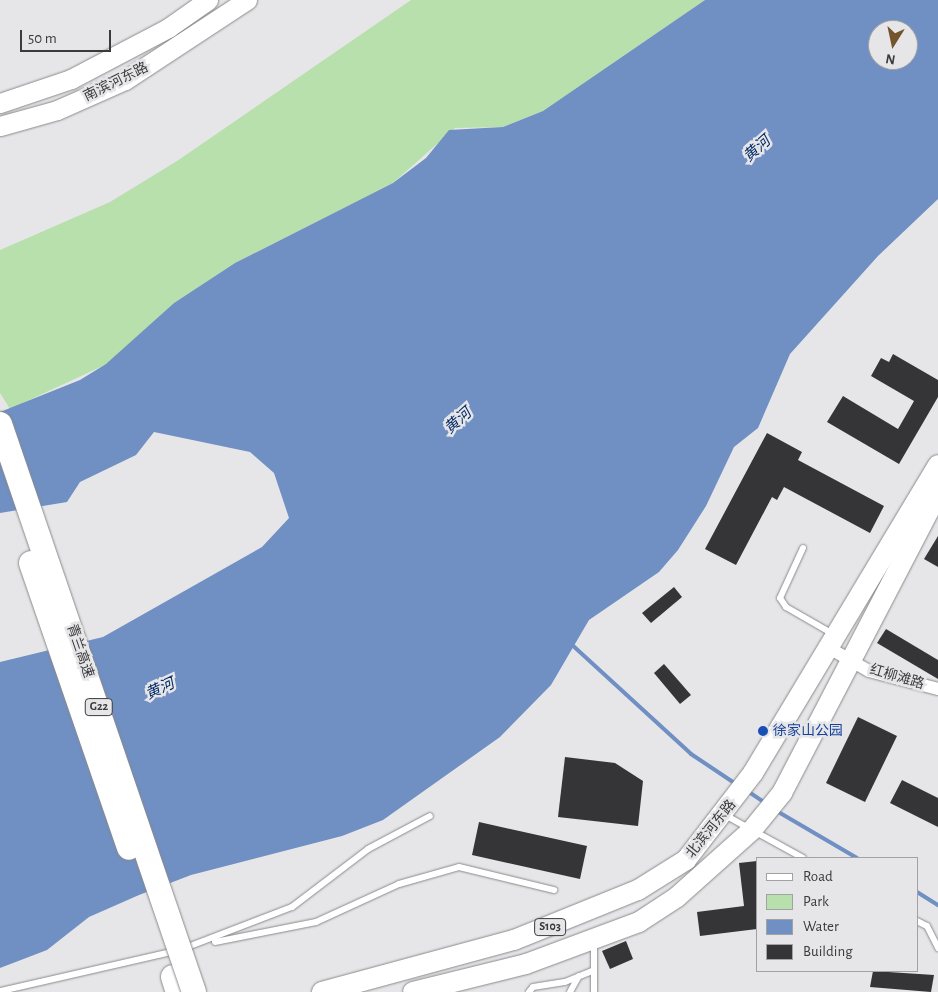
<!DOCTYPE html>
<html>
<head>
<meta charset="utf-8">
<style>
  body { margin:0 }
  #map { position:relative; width:938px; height:992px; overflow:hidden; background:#e6e6e9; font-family:"Alegreya Sans","Noto Sans SC",sans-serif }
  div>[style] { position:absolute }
  .green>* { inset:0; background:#b8e0ac }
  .water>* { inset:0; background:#708fc2 }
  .stream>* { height:4px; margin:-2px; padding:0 2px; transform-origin:2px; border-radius:2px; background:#708fc2 }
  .building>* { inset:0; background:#353436 }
  .roads { filter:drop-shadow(0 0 1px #8a8a8c) drop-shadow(0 0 1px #8a8a8c) }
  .lane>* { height:6px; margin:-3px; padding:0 3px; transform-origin:3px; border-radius:3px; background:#fff }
  .street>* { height:12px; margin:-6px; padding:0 6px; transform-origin:6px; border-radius:6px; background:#fff }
  .secondary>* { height:19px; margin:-9.5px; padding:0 9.5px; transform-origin:9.5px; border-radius:9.5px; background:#fff }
  .primary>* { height:20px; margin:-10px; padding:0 10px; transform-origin:10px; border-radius:10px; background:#fff }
  .highway>* { height:24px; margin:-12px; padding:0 12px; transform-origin:12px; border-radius:12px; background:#fff }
  .bridges { filter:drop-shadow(0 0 1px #8a8a8c) drop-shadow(0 0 1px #8a8a8c) }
  .highway-bridge>* { height:24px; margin:-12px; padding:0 12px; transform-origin:12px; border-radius:12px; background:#fff }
  .dots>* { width:14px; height:14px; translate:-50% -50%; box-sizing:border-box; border:2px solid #e6e6e9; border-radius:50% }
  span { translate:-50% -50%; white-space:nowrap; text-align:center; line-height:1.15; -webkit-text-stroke:5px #e6e6e9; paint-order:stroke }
  .shield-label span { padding:1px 4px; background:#e6e6e9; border:1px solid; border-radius:4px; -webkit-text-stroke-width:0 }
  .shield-label { font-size:12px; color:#3b3a3c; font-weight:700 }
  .street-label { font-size:14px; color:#3b3a3c }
  .transit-label { font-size:14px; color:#164399 }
  .left { translate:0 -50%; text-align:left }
  .water-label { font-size:15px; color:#042a66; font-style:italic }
  .legend { position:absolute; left:756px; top:857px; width:162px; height:115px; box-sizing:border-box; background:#e6e6e9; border:1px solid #a2a1a4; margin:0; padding:6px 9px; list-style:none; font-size:15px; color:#3b3a3c }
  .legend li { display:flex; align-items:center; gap:10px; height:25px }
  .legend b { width:25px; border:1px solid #a2a1a4 }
  .north { position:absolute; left:868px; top:20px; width:50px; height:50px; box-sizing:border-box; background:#e6e6e9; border:1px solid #a2a1a4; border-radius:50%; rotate:190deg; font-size:14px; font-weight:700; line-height:20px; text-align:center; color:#3b3a3c }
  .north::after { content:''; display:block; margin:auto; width:18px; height:22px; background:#74542a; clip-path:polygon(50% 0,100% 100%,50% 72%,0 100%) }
  .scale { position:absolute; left:20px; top:30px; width:91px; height:22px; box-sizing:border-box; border:2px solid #3b3a3c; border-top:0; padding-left:6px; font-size:15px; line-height:18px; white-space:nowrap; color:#3b3a3c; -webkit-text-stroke:4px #e6e6e9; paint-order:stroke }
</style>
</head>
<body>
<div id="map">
  <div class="green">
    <div style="clip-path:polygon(411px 0,705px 0,543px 111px,503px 127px,455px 128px,393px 183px,235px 263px,174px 303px,107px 364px,10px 409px,0 393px,0 250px,110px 202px,177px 161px)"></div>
  </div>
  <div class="water">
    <div style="clip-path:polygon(evenodd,705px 0,938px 0,938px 199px,878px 256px,790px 354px,758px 428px,734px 447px,706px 506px,678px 550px,659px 572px,589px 620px,551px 685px,500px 737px,383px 820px,342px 836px,191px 875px,139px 895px,89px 917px,47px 950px,0 968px,0 662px,103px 637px,262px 547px,289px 518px,274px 473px,250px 452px,154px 432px,136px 455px,80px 482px,67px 502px,0 513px,0 412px,80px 380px,106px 364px,174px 303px,235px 263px,393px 183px,426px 158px,449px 130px,503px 127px,543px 111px,705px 0,878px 30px,908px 30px,908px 60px,878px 60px,878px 30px)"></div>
  </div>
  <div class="stream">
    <div style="left:570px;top:643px;width:164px;rotate:42.5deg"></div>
    <div style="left:691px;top:754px;width:54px;rotate:33.7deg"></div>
    <div style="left:746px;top:790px;width:23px;rotate:34deg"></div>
    <div style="left:775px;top:810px;width:95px;rotate:30.3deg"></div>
    <div style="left:917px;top:892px;width:25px;rotate:32deg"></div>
  </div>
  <div class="building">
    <div style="clip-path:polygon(893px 354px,938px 380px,938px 397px,899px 464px,827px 422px,843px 396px,898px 429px,914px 401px,871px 376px,881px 358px,889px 362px)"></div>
    <div style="clip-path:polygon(767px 433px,802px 452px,798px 460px,884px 506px,870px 533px,784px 487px,777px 500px,772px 497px,736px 565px,705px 549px)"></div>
    <div style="clip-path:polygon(938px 536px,938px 567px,924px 559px)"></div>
    <div style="clip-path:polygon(674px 587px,682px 597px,651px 623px,642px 613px)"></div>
    <div style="clip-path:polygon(886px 629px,938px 660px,938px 679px,877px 643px)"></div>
    <div style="clip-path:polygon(664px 664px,691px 695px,680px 704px,654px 673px)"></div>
    <div style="clip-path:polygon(858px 717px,897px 736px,865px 802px,826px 783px)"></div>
    <div style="clip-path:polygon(565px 757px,615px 763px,643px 781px,638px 826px,558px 817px)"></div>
    <div style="clip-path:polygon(902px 780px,938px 798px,938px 827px,890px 803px)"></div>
    <div style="clip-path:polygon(479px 822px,587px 846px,580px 879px,472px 855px)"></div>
    <div style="clip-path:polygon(757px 861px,757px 929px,700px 936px,697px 912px,744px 906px,739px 863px)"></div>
    <div style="clip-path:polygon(626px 941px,633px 959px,610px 969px,602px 951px)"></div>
    <div style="clip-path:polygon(873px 971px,934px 975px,931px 992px,870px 987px)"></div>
  </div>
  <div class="roads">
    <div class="lane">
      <div style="left:803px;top:548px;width:55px;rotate:114.7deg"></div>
      <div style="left:780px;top:598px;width:11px;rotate:56deg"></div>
      <div style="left:786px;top:607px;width:54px;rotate:29.9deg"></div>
      <div style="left:725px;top:815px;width:89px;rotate:28.9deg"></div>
      <div style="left:917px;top:921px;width:11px;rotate:27deg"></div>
      <div style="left:927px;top:926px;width:25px;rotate:63deg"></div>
      <div style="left:215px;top:942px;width:103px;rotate:-11.2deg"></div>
      <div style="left:316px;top:922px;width:91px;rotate:-24.6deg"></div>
      <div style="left:399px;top:884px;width:62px;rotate:-15.8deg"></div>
      <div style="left:459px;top:867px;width:98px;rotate:13.6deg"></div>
      <div style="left:594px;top:943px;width:49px;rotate:90deg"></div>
      <div style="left:185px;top:948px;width:115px;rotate:-21deg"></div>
      <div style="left:292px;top:907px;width:96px;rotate:-37.3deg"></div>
      <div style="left:368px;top:849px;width:70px;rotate:-28deg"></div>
      <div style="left:1px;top:991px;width:179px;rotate:-12.9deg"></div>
      <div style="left:529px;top:992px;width:6px;rotate:-51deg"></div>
      <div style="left:533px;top:987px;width:32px;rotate:-9deg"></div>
      <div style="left:565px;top:982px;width:31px;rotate:-22deg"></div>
      <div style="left:570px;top:992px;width:18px;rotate:-61deg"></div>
    </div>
    <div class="street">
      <div style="left:831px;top:649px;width:44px;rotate:30.1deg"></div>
      <div style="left:869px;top:671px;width:71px;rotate:14.6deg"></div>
    </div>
    <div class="secondary">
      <div style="left:0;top:103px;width:75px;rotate:-18.7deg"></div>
      <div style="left:71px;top:79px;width:110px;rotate:-27.7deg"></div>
      <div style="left:168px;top:28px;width:49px;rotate:-35deg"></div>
      <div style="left:0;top:126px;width:59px;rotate:-15.7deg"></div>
      <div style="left:57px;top:110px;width:74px;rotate:-23.8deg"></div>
      <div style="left:125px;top:80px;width:146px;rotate:-33.3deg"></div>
    </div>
    <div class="primary">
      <div style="left:322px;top:992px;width:199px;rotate:-15.2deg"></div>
      <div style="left:514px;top:940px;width:134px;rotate:-22deg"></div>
      <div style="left:638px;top:890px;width:57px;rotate:-32deg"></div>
      <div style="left:686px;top:860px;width:110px;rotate:-52.4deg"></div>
      <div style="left:753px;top:773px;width:359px;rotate:-59deg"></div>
      <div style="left:413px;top:992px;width:116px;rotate:-13.9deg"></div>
      <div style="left:526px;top:964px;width:121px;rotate:-20.4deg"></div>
      <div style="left:639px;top:922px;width:45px;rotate:-33.3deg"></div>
      <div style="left:677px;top:897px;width:101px;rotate:-41.8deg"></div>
      <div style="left:752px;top:830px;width:48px;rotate:-51deg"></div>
      <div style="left:782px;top:793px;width:338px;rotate:-62.5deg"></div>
    </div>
    <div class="highway">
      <div style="left:173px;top:977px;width:16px;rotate:72deg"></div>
    </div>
  </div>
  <div class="bridges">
    <div class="highway-bridge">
      <div style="left:0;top:424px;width:600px;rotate:71.14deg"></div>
      <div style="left:31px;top:563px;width:301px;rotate:71deg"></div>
    </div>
  </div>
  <div class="dots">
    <div style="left:763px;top:731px;background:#1a4fb4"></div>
  </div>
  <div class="shield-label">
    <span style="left:99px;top:707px">G22</span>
    <span style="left:550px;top:927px">S103</span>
  </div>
  <div class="street-label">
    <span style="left:116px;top:82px;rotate:-26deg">南滨河东路</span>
    <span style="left:80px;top:651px;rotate:71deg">青兰高速</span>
    <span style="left:897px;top:677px;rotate:16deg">红柳滩路</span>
    <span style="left:711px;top:829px;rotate:-51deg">北滨河东路</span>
  </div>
  <div class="transit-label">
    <span class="left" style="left:773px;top:731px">徐家山公园</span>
  </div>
  <div class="water-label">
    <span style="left:757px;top:149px;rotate:-42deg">黄河</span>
    <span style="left:458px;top:421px;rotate:-42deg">黄河</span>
    <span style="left:160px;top:689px;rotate:-25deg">黄河</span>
  </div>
  <ul class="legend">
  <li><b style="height:6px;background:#fff"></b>Road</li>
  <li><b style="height:14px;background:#b8e0ac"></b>Park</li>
  <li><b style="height:14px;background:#708fc2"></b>Water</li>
  <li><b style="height:14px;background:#353436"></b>Building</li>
  </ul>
  <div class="north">N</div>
  <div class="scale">50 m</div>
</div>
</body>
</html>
